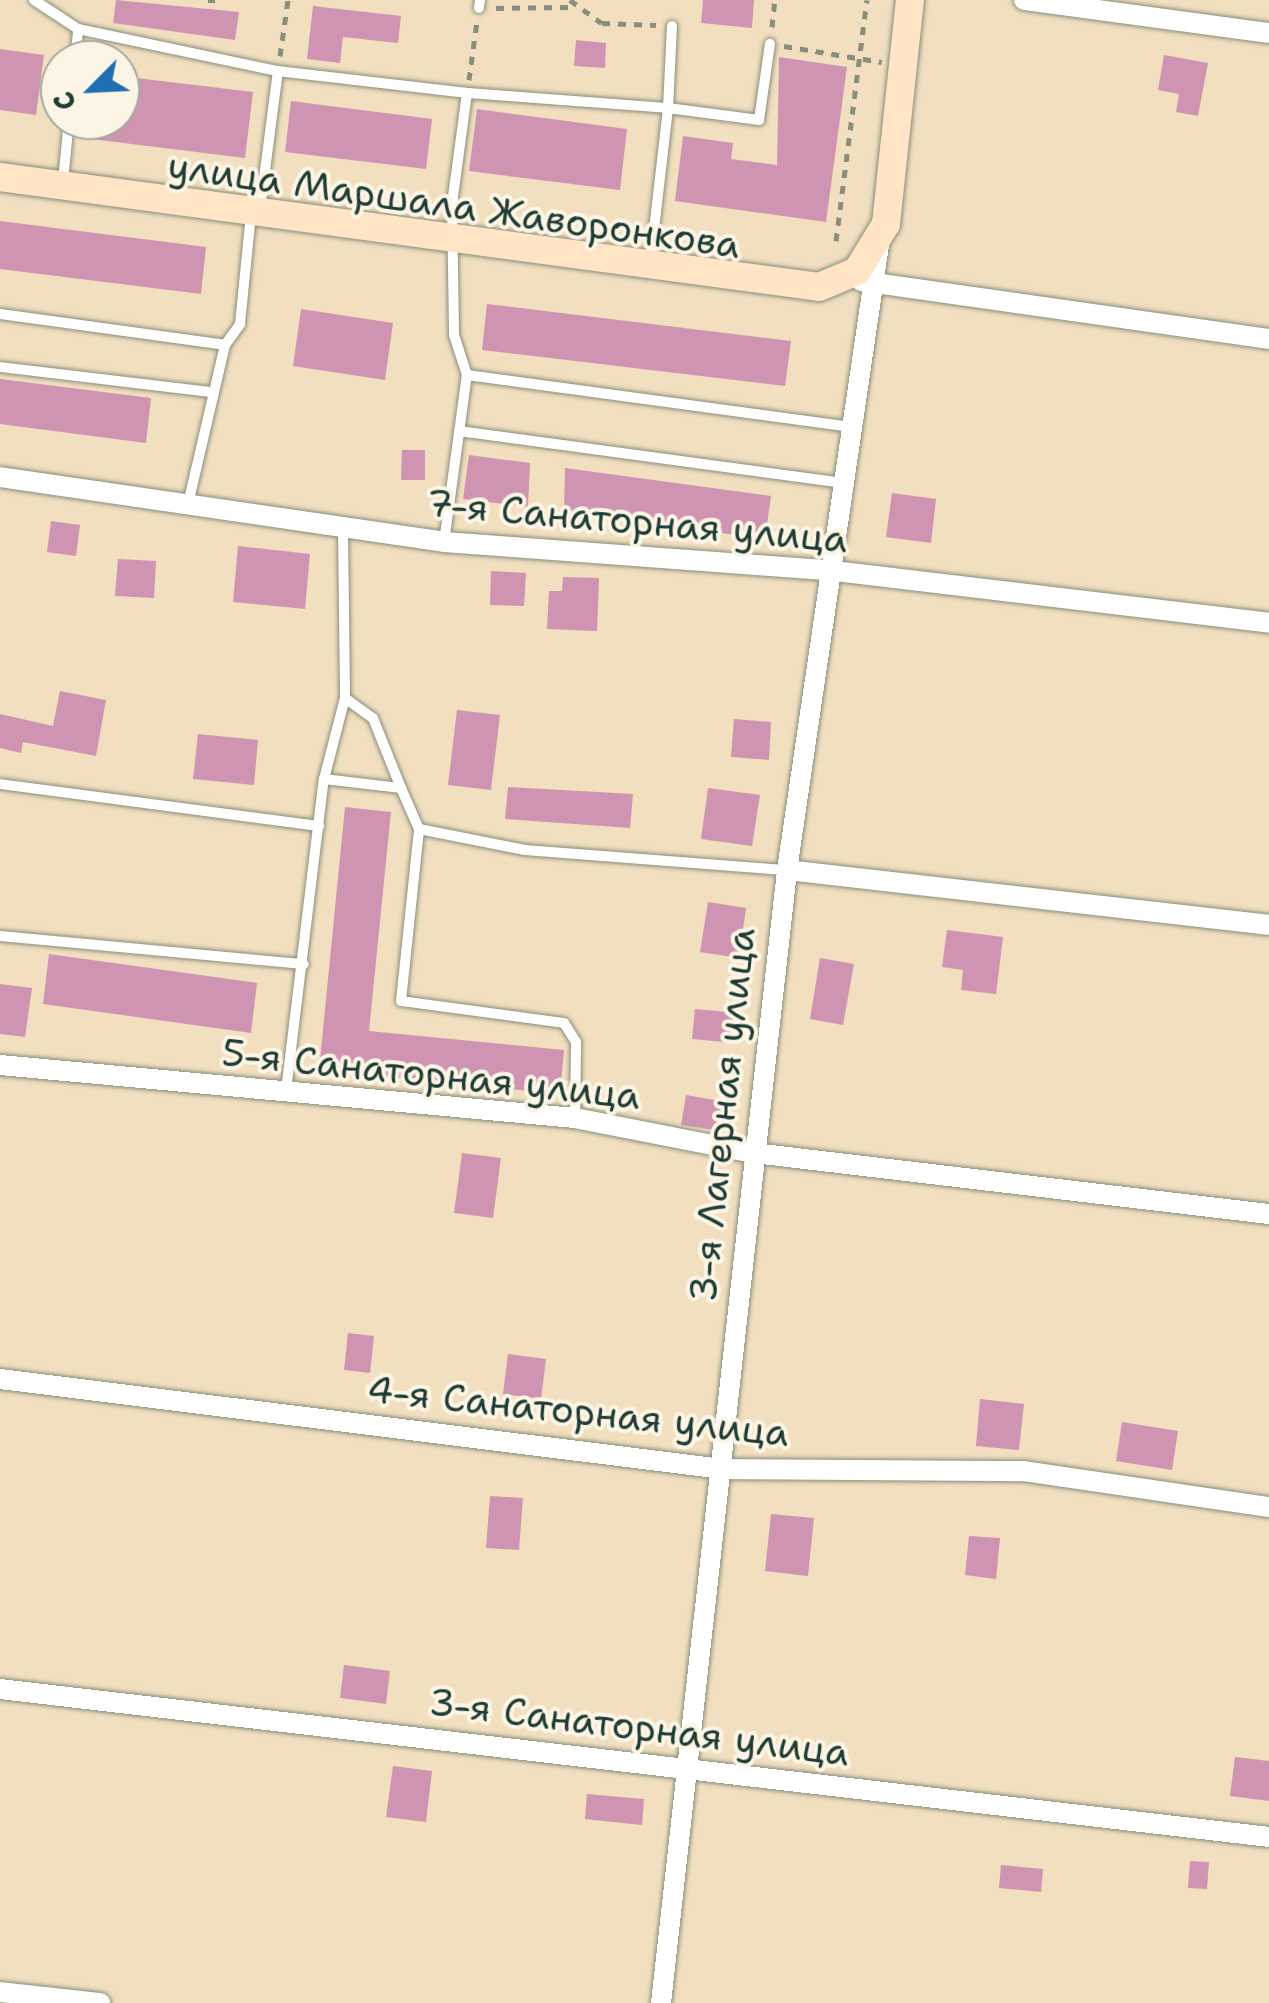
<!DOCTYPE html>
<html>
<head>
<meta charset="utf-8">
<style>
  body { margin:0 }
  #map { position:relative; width:1269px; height:2003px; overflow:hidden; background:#f1dfc0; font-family:"Shantell Sans",sans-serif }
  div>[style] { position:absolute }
  .building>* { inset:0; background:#cf94b1 }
  .path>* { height:5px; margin-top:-2.5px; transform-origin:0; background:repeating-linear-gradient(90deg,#888e7a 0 8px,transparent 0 16px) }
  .roads { filter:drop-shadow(0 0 2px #888e7a) drop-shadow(0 0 2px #888e7a) }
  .service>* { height:10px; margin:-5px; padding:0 5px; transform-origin:5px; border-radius:5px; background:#fff }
  .minor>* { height:20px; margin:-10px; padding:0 10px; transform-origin:10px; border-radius:10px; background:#fff }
  .secondary>* { height:28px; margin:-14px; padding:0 14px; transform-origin:14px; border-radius:14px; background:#ffe4c6 }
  span { translate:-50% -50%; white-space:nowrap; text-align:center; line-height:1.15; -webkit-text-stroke:8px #fcf5e5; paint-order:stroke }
  .street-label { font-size:38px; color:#1f3d34 }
  .north { position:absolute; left:40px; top:40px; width:100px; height:100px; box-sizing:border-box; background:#fcf5e5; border:2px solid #a4ab9e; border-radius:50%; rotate:246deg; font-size:28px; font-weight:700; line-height:40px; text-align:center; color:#1f3d34 }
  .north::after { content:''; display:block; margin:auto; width:35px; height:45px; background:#1f6fb2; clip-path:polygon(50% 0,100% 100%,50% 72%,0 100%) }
</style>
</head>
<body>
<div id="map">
  <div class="building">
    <div style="clip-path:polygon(116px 0,239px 12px,235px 40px,113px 23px)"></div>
    <div style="clip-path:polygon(703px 0,754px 0,752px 28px,701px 23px)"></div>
    <div style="clip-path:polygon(313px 6px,401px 16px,398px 43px,343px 37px,340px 63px,307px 59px)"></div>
    <div style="clip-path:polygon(576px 40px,606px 43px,605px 68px,574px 66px)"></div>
    <div style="clip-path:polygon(0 49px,44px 55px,36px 115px,0 110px)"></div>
    <div style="clip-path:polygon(1164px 55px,1208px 63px,1198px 116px,1176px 112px,1179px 94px,1158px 90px)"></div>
    <div style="clip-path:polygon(779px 57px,847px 67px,826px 222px,675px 201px,683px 136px,733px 143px,731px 159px,777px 165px)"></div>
    <div style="clip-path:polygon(120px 76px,253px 92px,245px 158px,91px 139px,94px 120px,120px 120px)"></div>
    <div style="clip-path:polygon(291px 101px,432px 119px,426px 169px,285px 152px)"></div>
    <div style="clip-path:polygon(477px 109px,627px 129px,620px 190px,469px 171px)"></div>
    <div style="clip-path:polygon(0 221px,206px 247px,201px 294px,0 269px)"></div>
    <div style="clip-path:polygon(487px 304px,791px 341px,785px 386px,482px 350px)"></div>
    <div style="clip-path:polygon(301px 309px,393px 323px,385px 380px,293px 366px)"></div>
    <div style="clip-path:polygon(0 379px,151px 398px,146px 443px,0 424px)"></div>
    <div style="clip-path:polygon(402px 450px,425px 450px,425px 480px,401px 480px)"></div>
    <div style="clip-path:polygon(469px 455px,530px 463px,528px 507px,463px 499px)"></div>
    <div style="clip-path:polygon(565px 468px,771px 496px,765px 539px,564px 512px)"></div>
    <div style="clip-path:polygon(892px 493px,936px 499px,931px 543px,886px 537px)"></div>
    <div style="clip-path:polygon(51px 521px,80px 525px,76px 556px,47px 552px)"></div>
    <div style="clip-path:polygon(238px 546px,310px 554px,305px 609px,233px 602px)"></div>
    <div style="clip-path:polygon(118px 559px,156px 561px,154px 598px,115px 596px)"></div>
    <div style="clip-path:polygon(491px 571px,526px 573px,524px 606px,490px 605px)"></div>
    <div style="clip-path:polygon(563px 577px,599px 578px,597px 631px,547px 629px,549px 591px,562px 591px)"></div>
    <div style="clip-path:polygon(60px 691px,106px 700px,96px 756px,23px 742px,21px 753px,0 748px,0 714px,53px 726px)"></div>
    <div style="clip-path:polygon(457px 710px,500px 715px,491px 790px,448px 785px)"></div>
    <div style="clip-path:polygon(734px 719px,771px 722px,769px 760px,731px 757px)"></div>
    <div style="clip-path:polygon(198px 734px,258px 740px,254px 785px,193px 779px)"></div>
    <div style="clip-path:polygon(508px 787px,633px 794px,630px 828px,505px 819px)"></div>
    <div style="clip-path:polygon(708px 788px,760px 795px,752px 846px,701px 839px)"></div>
    <div style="clip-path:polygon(345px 807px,391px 812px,369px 1031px,564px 1050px,560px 1094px,319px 1070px)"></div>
    <div style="clip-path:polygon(708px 902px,746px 908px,739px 958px,700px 952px)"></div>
    <div style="clip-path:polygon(947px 930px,1003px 937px,996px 994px,961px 990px,963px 970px,942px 967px)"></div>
    <div style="clip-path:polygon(49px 954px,257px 983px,251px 1033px,43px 1004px)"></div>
    <div style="clip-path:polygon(820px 958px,854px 964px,843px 1025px,810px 1019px)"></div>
    <div style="clip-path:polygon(0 984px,32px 988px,25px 1037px,0 1034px)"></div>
    <div style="clip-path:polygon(695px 1009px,738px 1013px,735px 1043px,692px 1039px)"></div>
    <div style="clip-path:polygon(686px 1095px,726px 1102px,721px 1131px,681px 1125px)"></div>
    <div style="clip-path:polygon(462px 1153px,501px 1158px,493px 1218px,454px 1213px)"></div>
    <div style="clip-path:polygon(348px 1333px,374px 1336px,370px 1373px,344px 1370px)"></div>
    <div style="clip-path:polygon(508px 1354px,546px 1359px,541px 1399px,503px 1394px)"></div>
    <div style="clip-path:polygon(980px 1399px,1024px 1404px,1019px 1450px,976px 1446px)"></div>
    <div style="clip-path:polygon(1122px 1422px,1178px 1431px,1172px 1470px,1116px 1461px)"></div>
    <div style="clip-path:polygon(490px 1496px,523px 1498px,519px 1550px,486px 1548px)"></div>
    <div style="clip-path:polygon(771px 1514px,814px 1518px,808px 1576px,765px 1571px)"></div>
    <div style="clip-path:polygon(969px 1536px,1000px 1538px,996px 1579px,965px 1575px)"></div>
    <div style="clip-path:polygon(344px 1665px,390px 1671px,386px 1704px,340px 1698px)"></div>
    <div style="clip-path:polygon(1235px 1757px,1269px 1761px,1269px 1801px,1230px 1796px)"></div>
    <div style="clip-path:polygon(393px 1766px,432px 1771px,426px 1822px,386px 1817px)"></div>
    <div style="clip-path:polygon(587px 1794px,644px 1799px,642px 1825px,585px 1819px)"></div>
    <div style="clip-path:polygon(1190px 1861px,1209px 1862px,1207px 1889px,1188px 1888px)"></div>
    <div style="clip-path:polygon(1001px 1865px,1043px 1869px,1041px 1892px,999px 1888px)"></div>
  </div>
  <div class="path">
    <div style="left:208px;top:0;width:7px"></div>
    <div style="left:570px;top:0;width:39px;rotate:36deg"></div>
    <div style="left:602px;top:23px;width:54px;rotate:2.1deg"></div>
    <div style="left:496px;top:8px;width:74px;rotate:-0.8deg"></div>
    <div style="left:772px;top:27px;width:27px;rotate:-84deg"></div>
    <div style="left:784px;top:46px;width:99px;rotate:9.3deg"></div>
    <div style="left:280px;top:56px;width:57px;rotate:-81.9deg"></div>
    <div style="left:469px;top:80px;width:60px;rotate:-82.3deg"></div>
    <div style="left:836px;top:241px;width:243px;rotate:-82.7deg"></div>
  </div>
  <div class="roads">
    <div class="service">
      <div style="left:34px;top:0;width:53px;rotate:33.4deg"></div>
      <div style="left:479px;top:8px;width:8px;rotate:-83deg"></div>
      <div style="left:672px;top:26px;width:82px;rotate:92.8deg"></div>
      <div style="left:668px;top:108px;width:202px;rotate:-175.7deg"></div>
      <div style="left:467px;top:93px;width:112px;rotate:97.7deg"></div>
      <div style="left:452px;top:204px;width:131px;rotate:89.1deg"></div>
      <div style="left:454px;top:335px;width:42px;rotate:72deg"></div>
      <div style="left:467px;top:375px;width:388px;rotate:7.7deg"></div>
      <div style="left:75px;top:60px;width:31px;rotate:-84deg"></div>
      <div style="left:78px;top:29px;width:204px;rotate:11.9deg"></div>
      <div style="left:278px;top:71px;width:190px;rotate:6.6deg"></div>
      <div style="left:63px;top:181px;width:61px;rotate:-84.4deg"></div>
      <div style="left:260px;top:209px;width:139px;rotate:-82.6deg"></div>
      <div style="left:650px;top:264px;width:157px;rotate:-83.4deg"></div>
      <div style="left:668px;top:108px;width:92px;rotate:7.5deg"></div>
      <div style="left:759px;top:120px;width:77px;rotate:-81.8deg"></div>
      <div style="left:0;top:314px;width:227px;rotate:7.8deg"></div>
      <div style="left:225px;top:345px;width:163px;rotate:103.1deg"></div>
      <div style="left:225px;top:345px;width:26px;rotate:-54deg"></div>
      <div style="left:240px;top:324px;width:111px;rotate:-84.3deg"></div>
      <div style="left:0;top:367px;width:211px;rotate:6.8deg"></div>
      <div style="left:459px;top:431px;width:388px;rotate:7.7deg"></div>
      <div style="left:343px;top:529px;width:169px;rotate:89.3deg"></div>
      <div style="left:444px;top:542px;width:169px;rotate:-82.2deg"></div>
      <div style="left:324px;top:779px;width:84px;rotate:-75.5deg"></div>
      <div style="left:345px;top:698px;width:34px;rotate:36deg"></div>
      <div style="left:373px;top:718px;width:75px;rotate:68.2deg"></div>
      <div style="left:0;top:784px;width:322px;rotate:7.5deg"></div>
      <div style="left:0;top:936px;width:305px;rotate:5.3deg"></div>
      <div style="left:286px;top:1091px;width:314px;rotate:-83.1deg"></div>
      <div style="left:324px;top:779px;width:78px;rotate:6.7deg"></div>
      <div style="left:401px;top:788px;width:45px;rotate:66.3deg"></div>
      <div style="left:575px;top:1118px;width:76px;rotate:-89.2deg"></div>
      <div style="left:576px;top:1042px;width:22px;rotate:-122deg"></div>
      <div style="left:564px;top:1023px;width:164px;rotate:-172.3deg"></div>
      <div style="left:401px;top:1001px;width:173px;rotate:-84deg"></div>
      <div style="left:419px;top:829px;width:108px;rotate:11.2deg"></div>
      <div style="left:525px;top:850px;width:263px;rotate:4.4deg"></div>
    </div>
    <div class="minor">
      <div style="left:1024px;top:0;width:247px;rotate:7.7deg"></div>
      <div style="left:861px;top:281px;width:412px;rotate:8.1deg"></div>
      <div style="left:0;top:477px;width:449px;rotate:8.3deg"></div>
      <div style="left:444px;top:542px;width:392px;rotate:4.2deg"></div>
      <div style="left:835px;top:571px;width:437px;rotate:6.8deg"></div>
      <div style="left:787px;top:870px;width:485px;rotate:6.5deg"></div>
      <div style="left:0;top:1065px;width:577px;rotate:5.27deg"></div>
      <div style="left:575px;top:1118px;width:182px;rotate:11.1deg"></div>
      <div style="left:754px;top:1153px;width:519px;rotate:6.76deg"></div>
      <div style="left:0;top:1379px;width:729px;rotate:7.1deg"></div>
      <div style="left:723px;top:1469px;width:301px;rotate:0.4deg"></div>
      <div style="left:1024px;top:1471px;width:248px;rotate:8.4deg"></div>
      <div style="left:0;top:1689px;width:1278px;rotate:6.65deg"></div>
      <div style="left:0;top:1992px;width:101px;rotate:6.3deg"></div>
      <div style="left:661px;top:2003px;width:1140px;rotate:-83.65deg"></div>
      <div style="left:787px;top:870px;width:632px;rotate:-81.63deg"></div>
    </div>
    <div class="secondary">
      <div style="left:0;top:177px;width:826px;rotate:7.65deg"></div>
      <div style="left:819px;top:287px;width:41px;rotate:-22.8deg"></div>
      <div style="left:857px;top:271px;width:55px;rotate:-58.3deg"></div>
      <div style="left:886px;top:224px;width:225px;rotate:-83.9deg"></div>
    </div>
  </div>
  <div class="street-label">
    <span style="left:454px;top:205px;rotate:8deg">улица Маршала Жаворонкова</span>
    <span style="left:637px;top:521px;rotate:5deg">7-я Санаторная улица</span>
    <span style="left:431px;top:1074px;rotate:6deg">5-я Санаторная улица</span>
    <span style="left:722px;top:1115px;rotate:-84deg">3-я Лагерная улица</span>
    <span style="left:578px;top:1411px;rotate:6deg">4-я Санаторная улица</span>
    <span style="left:639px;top:1727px;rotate:7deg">3-я Санаторная улица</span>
  </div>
  <div class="north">С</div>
</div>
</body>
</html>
